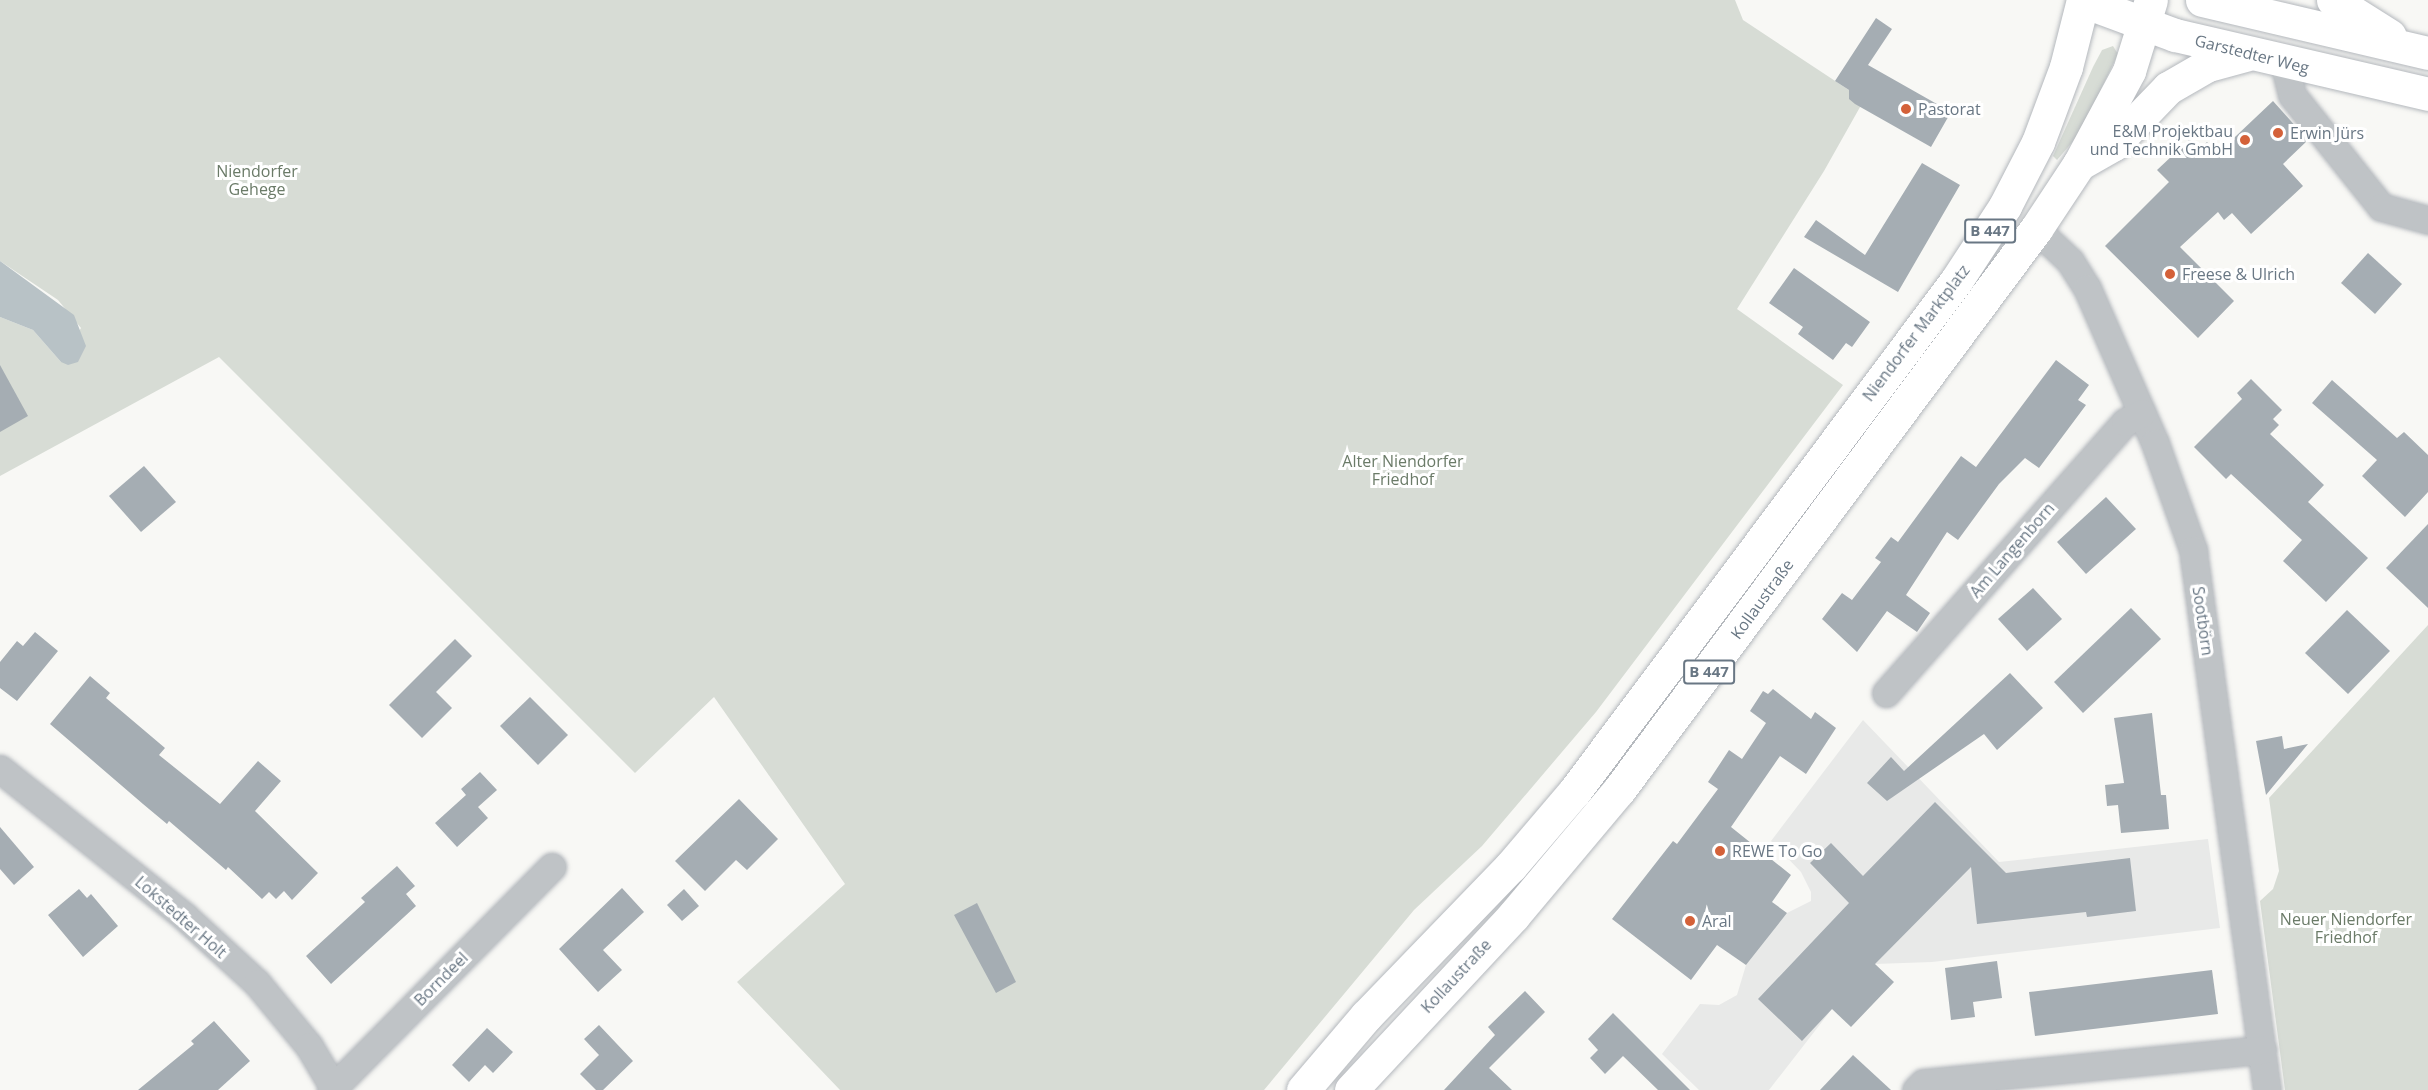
<!DOCTYPE html>
<html>
<head>
<meta charset="utf-8">
<style>
  body { margin:0 }
  #map { position:relative; width:2428px; height:1090px; overflow:hidden; background:#f8f8f5; font-family:"Open Sans",sans-serif }
  div>[style] { position:absolute }
  .built>* { inset:0; background:#e8e9e8 }
  .green>* { inset:0; background:#d7dcd5 }
  .water>* { inset:0; background:#b8c2c6 }
  .building>* { inset:0; background:#a5adb3 }
  .roads { filter:drop-shadow(0 0 2px #b4b8bd) drop-shadow(0 0 2px #b4b8bd) }
  .street>* { height:27px; margin:-13.5px; padding:0 13.5px; transform-origin:13.5px; border-radius:13.5px; background:#bfc3c6 }
  .secondary>* { height:33px; margin:-16.5px; padding:0 16.5px; transform-origin:16.5px; border-radius:16.5px; background:#fff }
  .primary>* { height:33px; margin:-16.5px; padding:0 16.5px; transform-origin:16.5px; border-radius:16.5px; background:#fff }
  .dots>* { width:16px; height:16px; translate:-50% -50%; box-sizing:border-box; border:3px solid #fff; border-radius:50% }
  span { translate:-50% -50%; white-space:nowrap; text-align:center; line-height:1.15; -webkit-text-stroke:6px #fff; paint-order:stroke }
  .shield-label span { padding:2px 4px; background:#fff; border:2px solid; border-radius:4px; -webkit-text-stroke-width:0 }
  .shield-label { font-size:15px; color:#697784; font-weight:700 }
  .street-label { font-size:16px; color:#697784 }
  .poi-label { font-size:16px; color:#697784 }
  .left { translate:0 -50%; text-align:left }
  .right { translate:-100% -50%; text-align:right }
  .park-label { font-size:16px; color:#6b7b68 }
</style>
</head>
<body>
<div id="map">
  <div class="built">
    <div style="clip-path:polygon(1863px 720px,1999px 862px,2208px 839px,2220px 928px,1932px 962px,1875px 964px,1832px 1009px,1769px 1090px,1699px 1090px,1662px 1054px,1700px 1004px,1719px 1005px,1737px 995px,1746px 965px,1787px 913px,1811px 901px,1811px 892px,1801px 872px,1771px 841px)"></div>
  </div>
  <div class="green">
    <div style="clip-path:polygon(0 0,1735px 0,1743px 20px,1864px 100px,1824px 171px,1737px 309px,1843px 385px,1596px 712px,1482px 846px,1414px 910px,1264px 1090px,840px 1090px,737px 982px,845px 884px,714px 697px,635px 773px,219px 357px,0 476px,0 317px,33px 330px,61px 362px,81px 328px,58px 300px,0 261px)"></div>
    <div style="clip-path:polygon(2113px 46px,2118px 54px,2080px 133px,2057px 160px,2053px 156px,2093px 67px,2102px 50px)"></div>
    <div style="clip-path:polygon(2428px 625px,2428px 1090px,2285px 1090px,2260px 901px,2273px 889px,2279px 871px,2269px 798px)"></div>
  </div>
  <div class="water">
    <div style="clip-path:polygon(0 261px,74px 315px,86px 346px,78px 362px,68px 365px,61px 362px,33px 330px,0 317px)"></div>
  </div>
  <div class="building">
    <div style="clip-path:polygon(1876px 18px,1892px 29px,1868px 65px,1951px 112px,1931px 147px,1855px 104px,1849px 99px,1849px 90px,1835px 81px)"></div>
    <div style="clip-path:polygon(2273px 101px,2308px 140px,2283px 164px,2303px 186px,2251px 234px,2232px 213px,2224px 220px,2218px 212px,2180px 247px,2234px 301px,2198px 338px,2105px 246px,2169px 182px,2157px 170px,2190px 139px,2200px 149px,2207px 142px,2217px 154px)"></div>
    <div style="clip-path:polygon(1922px 163px,1960px 185px,1898px 292px,1804px 237px,1816px 220px,1865px 255px)"></div>
    <div style="clip-path:polygon(2368px 253px,2402px 284px,2375px 314px,2341px 283px)"></div>
    <div style="clip-path:polygon(1794px 268px,1870px 322px,1852px 347px,1846px 343px,1833px 360px,1798px 334px,1803px 327px,1769px 303px)"></div>
    <div style="clip-path:polygon(2056px 360px,2089px 385px,2078px 400px,2086px 405px,2039px 468px,2025px 458px,1999px 484px,1958px 540px,1947px 532px,1906px 595px,1930px 613px,1917px 632px,1887px 611px,1857px 652px,1822px 619px,1842px 593px,1852px 600px,1881px 562px,1875px 558px,1891px 537px,1898px 542px,1961px 456px,1976px 467px)"></div>
    <div style="clip-path:polygon(0 365px,28px 416px,0 432px)"></div>
    <div style="clip-path:polygon(2251px 379px,2282px 410px,2273px 419px,2279px 425px,2270px 434px,2324px 485px,2308px 502px,2368px 558px,2326px 602px,2283px 561px,2302px 540px,2231px 474px,2226px 479px,2194px 447px,2242px 399px,2237px 393px)"></div>
    <div style="clip-path:polygon(2332px 380px,2397px 438px,2404px 432px,2428px 455px,2428px 492px,2405px 517px,2362px 476px,2377px 460px,2312px 403px)"></div>
    <div style="clip-path:polygon(144px 466px,176px 502px,141px 532px,109px 496px)"></div>
    <div style="clip-path:polygon(2106px 497px,2136px 529px,2086px 574px,2057px 542px)"></div>
    <div style="clip-path:polygon(2428px 524px,2428px 608px,2386px 568px)"></div>
    <div style="clip-path:polygon(2033px 588px,2062px 619px,2027px 651px,1998px 619px)"></div>
    <div style="clip-path:polygon(2131px 608px,2161px 639px,2083px 713px,2054px 682px)"></div>
    <div style="clip-path:polygon(2347px 610px,2390px 651px,2348px 694px,2305px 653px)"></div>
    <div style="clip-path:polygon(35px 632px,58px 651px,17px 701px,0 688px,0 662px,17px 641px,23px 646px)"></div>
    <div style="clip-path:polygon(455px 639px,472px 656px,436px 692px,452px 708px,422px 738px,389px 705px)"></div>
    <div style="clip-path:polygon(2010px 673px,2043px 708px,1997px 750px,1984px 734px,1887px 801px,1867px 783px,1891px 757px,1904px 771px)"></div>
    <div style="clip-path:polygon(90px 676px,110px 693px,106px 698px,165px 748px,159px 755px,220px 804px,258px 761px,281px 781px,255px 811px,318px 873px,292px 900px,284px 891px,276px 899px,269px 892px,262px 899px,228px 867px,226px 870px,169px 821px,167px 824px,143px 804px,50px 724px)"></div>
    <div style="clip-path:polygon(1773px 689px,1811px 719px,1815px 712px,1836px 728px,1806px 774px,1780px 756px,1731px 827px,1791px 875px,1772px 902px,1787px 913px,1746px 965px,1717px 945px,1691px 980px,1612px 919px,1673px 841px,1677px 844px,1718px 789px,1708px 782px,1729px 750px,1742px 759px,1766px 723px,1750px 711px,1763px 691px,1768px 694px)"></div>
    <div style="clip-path:polygon(530px 697px,568px 735px,538px 765px,500px 726px)"></div>
    <div style="clip-path:polygon(2152px 713px,2161px 795px,2166px 795px,2169px 829px,2121px 833px,2118px 805px,2107px 806px,2105px 785px,2124px 783px,2114px 718px)"></div>
    <div style="clip-path:polygon(2282px 736px,2284px 749px,2308px 744px,2266px 795px,2256px 741px)"></div>
    <div style="clip-path:polygon(480px 772px,497px 790px,478px 807px,488px 818px,457px 847px,435px 823px,466px 795px,461px 789px)"></div>
    <div style="clip-path:polygon(739px 799px,778px 839px,747px 870px,736px 860px,705px 891px,675px 861px)"></div>
    <div style="clip-path:polygon(1935px 802px,2006px 873px,2130px 858px,2136px 911px,2087px 917px,2086px 912px,1977px 924px,1971px 867px,1875px 964px,1894px 982px,1851px 1027px,1832px 1009px,1802px 1041px,1758px 999px,1849px 903px,1810px 863px,1831px 843px,1863px 876px)"></div>
    <div style="clip-path:polygon(0 827px,34px 867px,14px 885px,0 869px)"></div>
    <div style="clip-path:polygon(397px 866px,415px 886px,406px 894px,416px 906px,331px 984px,306px 956px,365px 902px,361px 898px)"></div>
    <div style="clip-path:polygon(622px 888px,644px 912px,603px 950px,622px 970px,598px 992px,559px 949px)"></div>
    <div style="clip-path:polygon(79px 889px,87px 898px,91px 894px,118px 926px,83px 957px,48px 915px)"></div>
    <div style="clip-path:polygon(684px 889px,699px 906px,682px 921px,667px 905px)"></div>
    <div style="clip-path:polygon(977px 903px,1016px 982px,996px 993px,954px 915px)"></div>
    <div style="clip-path:polygon(1997px 961px,2002px 998px,1973px 1002px,1975px 1017px,1951px 1020px,1945px 968px)"></div>
    <div style="clip-path:polygon(2212px 970px,2218px 1014px,2035px 1036px,2029px 992px)"></div>
    <div style="clip-path:polygon(1525px 991px,1545px 1012px,1489px 1068px,1512px 1090px,1444px 1090px,1495px 1035px,1488px 1027px)"></div>
    <div style="clip-path:polygon(1613px 1013px,1690px 1090px,1658px 1090px,1623px 1056px,1605px 1074px,1590px 1058px,1598px 1050px,1588px 1039px)"></div>
    <div style="clip-path:polygon(214px 1021px,250px 1061px,218px 1090px,138px 1090px,194px 1044px,191px 1041px)"></div>
    <div style="clip-path:polygon(599px 1025px,633px 1061px,603px 1090px,596px 1090px,580px 1074px,599px 1055px,584px 1039px)"></div>
    <div style="clip-path:polygon(487px 1028px,513px 1052px,493px 1073px,485px 1065px,469px 1082px,452px 1065px)"></div>
    <div style="clip-path:polygon(1853px 1055px,1891px 1090px,1820px 1090px)"></div>
  </div>
  <div class="roads">
    <div class="street">
      <div style="left:2284px;top:63px;width:33px;rotate:76deg"></div>
      <div style="left:2292px;top:95px;width:143px;rotate:51.5deg"></div>
      <div style="left:2381px;top:207px;width:49px;rotate:15.5deg"></div>
      <div style="left:2036px;top:229px;width:47px;rotate:43.3deg"></div>
      <div style="left:2070px;top:261px;width:32px;rotate:58deg"></div>
      <div style="left:2087px;top:288px;width:169px;rotate:66.3deg"></div>
      <div style="left:2155px;top:443px;width:114px;rotate:70.4deg"></div>
      <div style="left:2193px;top:550px;width:545px;rotate:82.2deg"></div>
      <div style="left:1886px;top:693px;width:361px;rotate:-48.6deg"></div>
      <div style="left:2125px;top:422px;width:19px;rotate:-28deg"></div>
      <div style="left:0;top:769px;width:236px;rotate:38.6deg"></div>
      <div style="left:184px;top:916px;width:99px;rotate:42.5deg"></div>
      <div style="left:257px;top:983px;width:82px;rotate:50.5deg"></div>
      <div style="left:309px;top:1046px;width:51px;rotate:59.4deg"></div>
      <div style="left:331px;top:1090px;width:314px;rotate:-45.3deg"></div>
      <div style="left:1916px;top:1090px;width:10px;rotate:-45deg"></div>
      <div style="left:1923px;top:1083px;width:341px;rotate:-5.6deg"></div>
    </div>
    <div class="secondary">
      <div style="left:2202px;top:0;width:232px;rotate:13.2deg"></div>
      <div style="left:2333px;top:0;width:67px;rotate:32.3deg"></div>
      <div style="left:2083px;top:1px;width:98px;rotate:20.3deg"></div>
      <div style="left:2175px;top:35px;width:260px;rotate:13.1deg"></div>
      <div style="left:2079px;top:164px;width:40px;rotate:-29.7deg"></div>
      <div style="left:2114px;top:144px;width:78px;rotate:-46deg"></div>
      <div style="left:2168px;top:88px;width:46px;rotate:-29.9deg"></div>
      <div style="left:2208px;top:65px;width:39px;rotate:-15deg"></div>
    </div>
    <div class="primary">
      <div style="left:1303px;top:1090px;width:97px;rotate:-49.6deg"></div>
      <div style="left:1366px;top:1016px;width:209px;rotate:-46deg"></div>
      <div style="left:1511px;top:866px;width:97px;rotate:-49.6deg"></div>
      <div style="left:1574px;top:792px;width:638px;rotate:-53.22deg"></div>
      <div style="left:1956px;top:281px;width:90px;rotate:-56.8deg"></div>
      <div style="left:2005px;top:206px;width:72px;rotate:-62.7deg"></div>
      <div style="left:2038px;top:142px;width:80px;rotate:-69.5deg"></div>
      <div style="left:2066px;top:67px;width:69px;rotate:-75.8deg"></div>
      <div style="left:1351px;top:1090px;width:239px;rotate:-47deg"></div>
      <div style="left:1514px;top:915px;width:163px;rotate:-50deg"></div>
      <div style="left:1619px;top:790px;width:699px;rotate:-53.38deg"></div>
      <div style="left:2036px;top:229px;width:78px;rotate:-56.5deg"></div>
      <div style="left:2079px;top:164px;width:106px;rotate:-61.7deg"></div>
      <div style="left:2129px;top:71px;width:74px;rotate:-72.8deg"></div>
    </div>
  </div>
  <div class="dots">
    <div style="left:1906px;top:109px;background:#d46139"></div>
    <div style="left:2278px;top:133px;background:#d46139"></div>
    <div style="left:2245px;top:140px;background:#d46139"></div>
    <div style="left:2170px;top:274px;background:#d46139"></div>
    <div style="left:1720px;top:851px;background:#d46139"></div>
    <div style="left:1690px;top:921px;background:#d46139"></div>
  </div>
  <div class="shield-label">
    <span style="left:1990px;top:231px">B 447</span>
    <span style="left:1709px;top:672px">B 447</span>
  </div>
  <div class="street-label">
    <span style="left:2252px;top:54px;rotate:14deg">Garstedter Weg</span>
    <span style="left:1916px;top:333px;rotate:-53deg">Niendorfer Marktplatz</span>
    <span style="left:2012px;top:550px;rotate:-49deg">Am Langenborn</span>
    <span style="left:1762px;top:599px;rotate:-54deg">Kollaustraße</span>
    <span style="left:2203px;top:621px;rotate:82deg">Sootbörn</span>
    <span style="left:181px;top:917px;rotate:41deg">Lokstedter Holt</span>
    <span style="left:1456px;top:976px;rotate:-47deg">Kollaustraße</span>
    <span style="left:441px;top:979px;rotate:-45deg">Borndeel</span>
  </div>
  <div class="poi-label">
    <span class="left" style="left:1918px;top:109px">Pastorat</span>
    <span class="right" style="left:2233px;top:140px">E&amp;M Projektbau<br>und Technik GmbH</span>
    <span class="left" style="left:2290px;top:133px">Erwin Jürs</span>
    <span class="left" style="left:2182px;top:274px">Freese &amp; Ulrich</span>
    <span class="left" style="left:1732px;top:851px">REWE To Go</span>
    <span class="left" style="left:1702px;top:921px">Aral</span>
  </div>
  <div class="park-label">
    <span style="left:257px;top:180px">Niendorfer<br>Gehege</span>
    <span style="left:1403px;top:470px">Alter Niendorfer<br>Friedhof</span>
    <span style="left:2346px;top:928px">Neuer Niendorfer<br>Friedhof</span>
  </div>
</div>
</body>
</html>
